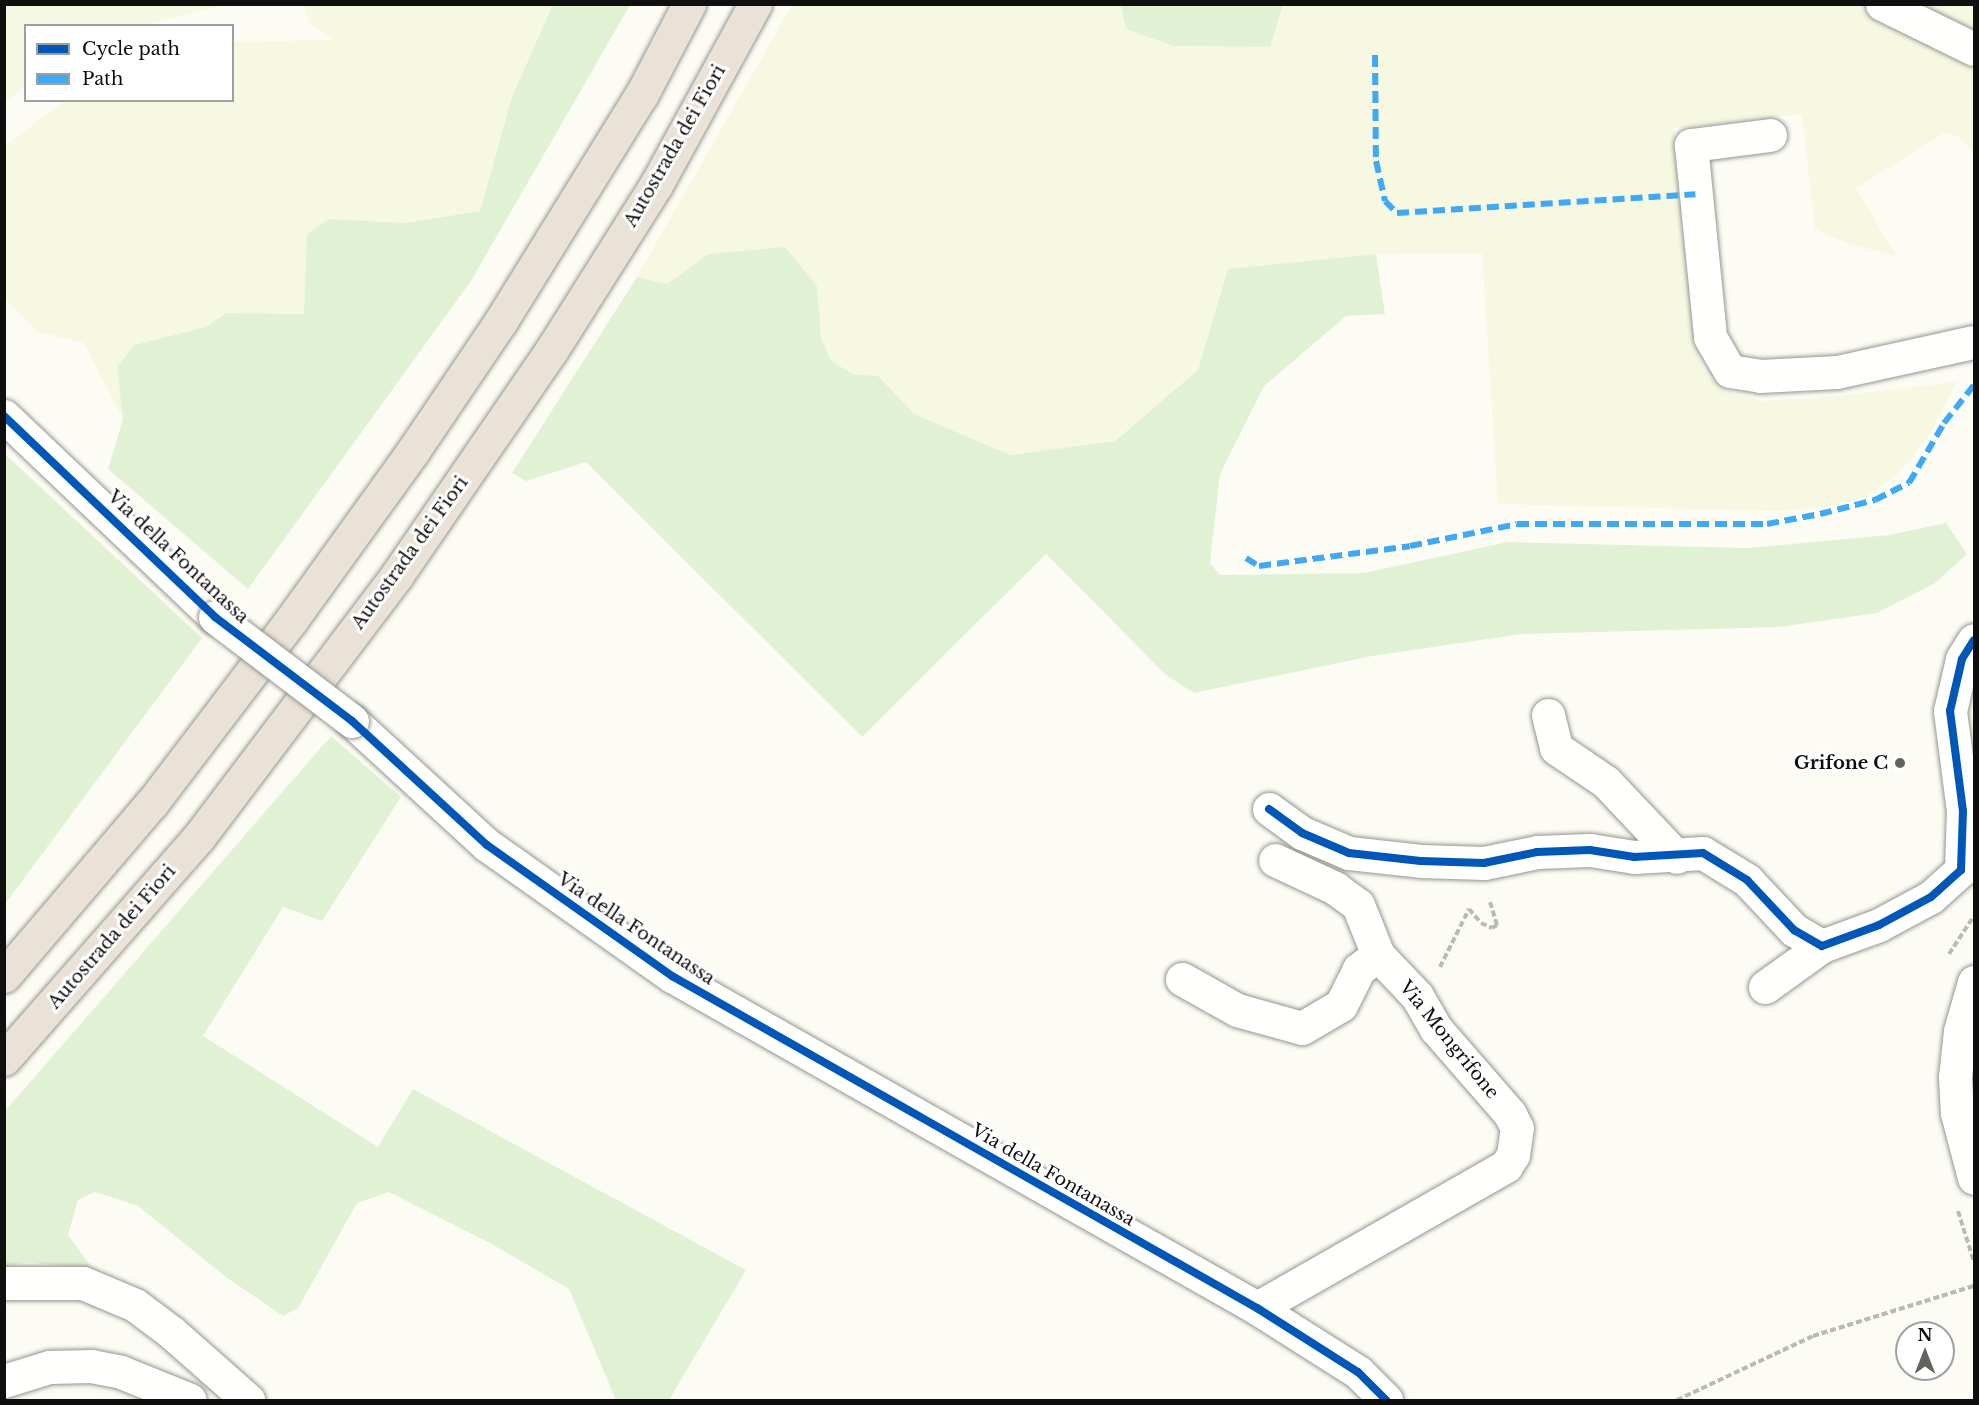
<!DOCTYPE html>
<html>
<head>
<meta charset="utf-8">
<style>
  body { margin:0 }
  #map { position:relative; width:1979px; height:1405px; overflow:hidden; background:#fcfcf4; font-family:"Libre Baskerville",serif }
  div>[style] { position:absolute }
  .farmland>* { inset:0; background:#f6f8e1 }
  .green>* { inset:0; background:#e1f2d4 }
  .path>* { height:4px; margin-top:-2px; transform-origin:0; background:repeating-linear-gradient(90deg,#b9b9b8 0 6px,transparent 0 9px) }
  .roads { filter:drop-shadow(0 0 2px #969692) drop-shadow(0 0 2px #969692) }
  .minor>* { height:33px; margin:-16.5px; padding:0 16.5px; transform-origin:16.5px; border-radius:16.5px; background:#fffffd }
  .highway>* { height:33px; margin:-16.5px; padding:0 16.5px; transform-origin:16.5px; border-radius:16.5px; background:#eae2d6 }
  .bridges { filter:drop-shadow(0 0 2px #969692) drop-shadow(0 0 2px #969692) }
  .minor-bridge>* { height:33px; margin:-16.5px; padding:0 16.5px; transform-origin:16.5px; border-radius:16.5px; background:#fffffd }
  .quiet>* { height:6px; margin-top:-3px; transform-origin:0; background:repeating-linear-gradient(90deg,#3fa9f5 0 12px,transparent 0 18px) }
  .cycleway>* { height:8px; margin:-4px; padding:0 4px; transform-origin:4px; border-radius:4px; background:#0057b8 }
  .dots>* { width:16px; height:16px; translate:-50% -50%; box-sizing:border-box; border:3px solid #fff; border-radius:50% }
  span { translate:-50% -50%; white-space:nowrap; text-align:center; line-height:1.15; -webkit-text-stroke:6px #fff; paint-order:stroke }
  .street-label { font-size:18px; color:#0f0f0f }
  .poi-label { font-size:18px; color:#0f0f0f; font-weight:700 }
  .right { translate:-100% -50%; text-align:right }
  .frame { position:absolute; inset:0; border:6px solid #0f0f0f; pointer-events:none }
  .legend { position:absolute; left:24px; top:24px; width:210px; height:78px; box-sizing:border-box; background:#fff; border:2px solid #9f9f9f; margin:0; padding:8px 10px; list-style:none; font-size:18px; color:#0f0f0f }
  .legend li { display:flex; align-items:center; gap:12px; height:30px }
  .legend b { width:30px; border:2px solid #9f9f9f }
  .north { position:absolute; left:1895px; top:1321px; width:60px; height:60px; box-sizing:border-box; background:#fff; border:2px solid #9f9f9f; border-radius:50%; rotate:0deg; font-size:16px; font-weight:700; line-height:24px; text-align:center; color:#0f0f0f }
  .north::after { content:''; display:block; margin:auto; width:21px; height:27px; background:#62625f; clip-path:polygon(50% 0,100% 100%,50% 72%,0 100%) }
</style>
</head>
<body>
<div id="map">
  <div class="farmland">
    <div style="clip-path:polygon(5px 4px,223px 4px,223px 5px,143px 25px,26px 26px,25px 86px,5px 103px)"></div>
    <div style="clip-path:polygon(303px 5px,553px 5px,512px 97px,480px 211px,405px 223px,329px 219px,307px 235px,305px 314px,226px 313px,206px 327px,134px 345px,117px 367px,123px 419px,84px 343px,36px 331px,5px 299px,5px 146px,64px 101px,232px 100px,233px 42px,335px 40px,309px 23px)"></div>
    <div style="clip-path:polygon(792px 5px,1121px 5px,1126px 29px,1173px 46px,1270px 47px,1283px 5px,1974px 5px,1974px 156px,1963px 139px,1946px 132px,1856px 188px,1896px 256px,1849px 244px,1815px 229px,1802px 114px,1674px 128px,1694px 346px,1706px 374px,1726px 391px,1761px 401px,1829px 397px,1957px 382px,1928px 438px,1895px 477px,1862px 498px,1830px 506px,1778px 511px,1498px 504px,1482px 253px,1376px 254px,1229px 269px,1198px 370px,1115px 441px,1010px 455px,914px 414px,878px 376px,852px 374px,831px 360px,821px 337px,817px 286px,709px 254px,667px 284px,637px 277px)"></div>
  </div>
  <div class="green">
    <div style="clip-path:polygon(553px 4px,630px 5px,471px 281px,248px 589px,108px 469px,123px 419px,117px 367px,134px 345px,206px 327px,226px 313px,304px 314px,307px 234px,329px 219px,405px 223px,480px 211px,512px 97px)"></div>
    <div style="clip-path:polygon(1121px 5px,1121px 4px,1283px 5px,1270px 47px,1173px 46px,1126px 29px)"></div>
    <div style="clip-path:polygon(785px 247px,817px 286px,821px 337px,831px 360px,852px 374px,878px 376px,914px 414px,1010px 455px,1115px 441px,1198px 370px,1228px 269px,1376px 254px,1385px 314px,1346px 316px,1264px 386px,1220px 474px,1210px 563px,1220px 575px,1364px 573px,1508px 542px,1747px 548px,1889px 535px,1946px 523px,1967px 554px,1935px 583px,1877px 613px,1779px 627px,1522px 634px,1372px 656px,1194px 693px,1166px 675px,1046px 554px,862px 737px,586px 462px,526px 481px,512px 473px,637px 277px,667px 284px,709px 254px)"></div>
    <div style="clip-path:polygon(5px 454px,202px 638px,5px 904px)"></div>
    <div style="clip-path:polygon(331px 736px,401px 797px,322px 921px,283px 907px,203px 1036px,378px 1147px,413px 1089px,746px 1270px,669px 1400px,616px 1400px,569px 1289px,490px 1243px,389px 1192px,357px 1203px,298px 1308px,283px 1316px,226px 1277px,138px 1206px,95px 1192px,78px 1200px,68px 1235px,94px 1271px,29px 1262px,5px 1267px,5px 1111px)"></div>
  </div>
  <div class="path">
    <div style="left:1949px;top:954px;width:45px;rotate:-56.7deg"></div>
    <div style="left:1440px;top:967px;width:65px;rotate:-63.4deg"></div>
    <div style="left:1469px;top:909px;width:18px;rotate:49deg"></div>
    <div style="left:1481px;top:923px;width:12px;rotate:24deg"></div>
    <div style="left:1492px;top:928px;width:6px;rotate:-31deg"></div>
    <div style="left:1497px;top:925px;width:27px;rotate:-107deg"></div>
    <div style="left:1958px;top:1211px;width:53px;rotate:72.6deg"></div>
    <div style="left:1677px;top:1400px;width:150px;rotate:-25.2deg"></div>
    <div style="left:1813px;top:1336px;width:169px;rotate:-17.3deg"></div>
  </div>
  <div class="roads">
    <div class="minor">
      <div style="left:1882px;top:4px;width:102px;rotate:26.1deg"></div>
      <div style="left:1770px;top:135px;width:80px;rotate:172.8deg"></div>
      <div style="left:1691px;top:145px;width:193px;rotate:84.3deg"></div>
      <div style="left:1710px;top:337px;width:39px;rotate:60deg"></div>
      <div style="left:1730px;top:371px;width:30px;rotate:9deg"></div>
      <div style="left:1760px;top:376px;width:77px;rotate:-3deg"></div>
      <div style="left:1837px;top:372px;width:140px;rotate:-12.4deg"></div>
      <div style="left:4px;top:416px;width:291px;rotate:43.6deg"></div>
      <div style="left:1548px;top:715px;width:34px;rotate:76deg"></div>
      <div style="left:1556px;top:748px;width:60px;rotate:34.2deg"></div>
      <div style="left:1606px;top:782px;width:103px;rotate:46.6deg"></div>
      <div style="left:352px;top:721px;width:183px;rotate:42.6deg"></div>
      <div style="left:487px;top:845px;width:227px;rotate:35.3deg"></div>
      <div style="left:672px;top:976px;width:673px;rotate:29.58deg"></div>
      <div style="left:1257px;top:1308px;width:120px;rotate:32.4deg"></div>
      <div style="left:1358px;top:1372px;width:40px;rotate:45deg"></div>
      <div style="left:1269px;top:809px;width:41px;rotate:36deg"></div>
      <div style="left:1302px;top:833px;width:51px;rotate:23.1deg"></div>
      <div style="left:1349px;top:853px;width:72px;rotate:6.3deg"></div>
      <div style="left:1421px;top:861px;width:63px;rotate:1.8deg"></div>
      <div style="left:1484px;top:863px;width:54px;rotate:-11.7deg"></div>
      <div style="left:1537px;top:852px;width:53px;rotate:-2.2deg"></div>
      <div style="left:1590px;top:850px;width:45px;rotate:9deg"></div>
      <div style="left:1634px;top:857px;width:69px;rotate:-3.3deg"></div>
      <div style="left:1703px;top:853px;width:52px;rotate:31.5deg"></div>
      <div style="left:1747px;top:880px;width:69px;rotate:46.8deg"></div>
      <div style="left:1794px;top:930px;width:32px;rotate:30deg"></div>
      <div style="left:1822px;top:946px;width:61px;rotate:-20.2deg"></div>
      <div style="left:1879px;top:925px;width:59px;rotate:-28.3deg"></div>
      <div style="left:1931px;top:897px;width:40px;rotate:-42deg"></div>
      <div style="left:1961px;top:870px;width:59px;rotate:-88.1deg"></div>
      <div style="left:1963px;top:811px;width:101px;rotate:-97.4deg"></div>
      <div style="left:1950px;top:711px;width:53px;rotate:-77deg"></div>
      <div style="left:1962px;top:659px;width:22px;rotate:-58deg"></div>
      <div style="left:1182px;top:979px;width:63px;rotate:29.4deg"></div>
      <div style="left:1237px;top:1010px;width:67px;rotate:15.5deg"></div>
      <div style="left:1302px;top:1028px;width:45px;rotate:-30.5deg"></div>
      <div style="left:1341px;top:1005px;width:40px;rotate:-63.4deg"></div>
      <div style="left:1359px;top:969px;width:24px;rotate:-36deg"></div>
      <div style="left:1974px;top:982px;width:51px;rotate:105.9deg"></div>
      <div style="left:1960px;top:1031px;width:46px;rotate:96.2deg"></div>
      <div style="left:1955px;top:1077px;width:36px;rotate:87deg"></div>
      <div style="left:1957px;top:1113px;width:67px;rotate:75.3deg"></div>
      <div style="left:1765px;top:987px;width:70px;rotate:-35.7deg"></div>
      <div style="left:4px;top:1283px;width:79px"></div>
      <div style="left:83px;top:1283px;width:56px;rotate:22.9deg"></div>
      <div style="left:135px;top:1305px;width:45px;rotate:36.9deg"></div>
      <div style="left:171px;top:1332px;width:103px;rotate:41.4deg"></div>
      <div style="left:1257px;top:1308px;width:287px;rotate:-29.7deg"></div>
      <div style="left:1506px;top:1166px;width:13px;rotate:-58deg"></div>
      <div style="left:1513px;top:1155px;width:27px;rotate:-82deg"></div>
      <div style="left:1517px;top:1128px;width:16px;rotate:-117deg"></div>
      <div style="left:1510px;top:1114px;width:113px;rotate:-131deg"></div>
      <div style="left:1436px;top:1029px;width:38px;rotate:-120deg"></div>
      <div style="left:1417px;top:996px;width:57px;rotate:-133.6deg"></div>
      <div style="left:1378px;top:955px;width:54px;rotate:-111.8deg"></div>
      <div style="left:1358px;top:905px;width:29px;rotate:-144deg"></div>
      <div style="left:1335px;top:888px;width:66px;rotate:-155deg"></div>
      <div style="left:4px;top:1381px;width:47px;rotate:-17.3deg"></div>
      <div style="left:49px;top:1367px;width:42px;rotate:-1.4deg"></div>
      <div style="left:91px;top:1366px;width:31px;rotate:11deg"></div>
      <div style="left:121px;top:1372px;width:74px;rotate:22.1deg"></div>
    </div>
    <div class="highway">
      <div style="left:4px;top:976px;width:228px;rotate:-49.5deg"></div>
      <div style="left:152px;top:803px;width:231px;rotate:-52.7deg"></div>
      <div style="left:292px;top:619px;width:207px;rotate:-54.2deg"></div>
      <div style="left:413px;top:451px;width:157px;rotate:-55.9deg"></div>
      <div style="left:501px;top:321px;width:267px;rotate:-58.2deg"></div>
      <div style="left:642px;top:94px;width:102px;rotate:-62.4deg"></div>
      <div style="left:4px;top:1059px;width:295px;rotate:-48.7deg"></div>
      <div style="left:199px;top:837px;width:328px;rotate:-52.9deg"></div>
      <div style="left:397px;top:575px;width:272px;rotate:-55.5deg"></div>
      <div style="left:551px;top:351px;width:196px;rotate:-57.7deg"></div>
      <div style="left:656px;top:185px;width:206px;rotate:-61.3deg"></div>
    </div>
  </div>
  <div class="bridges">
    <div class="minor-bridge">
      <div style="left:215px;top:617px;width:172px;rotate:37.2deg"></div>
    </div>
  </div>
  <div class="quiet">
    <div style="left:1375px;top:55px;width:106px;rotate:89.5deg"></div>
    <div style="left:1376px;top:161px;width:41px;rotate:77.3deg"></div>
    <div style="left:1385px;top:201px;width:17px;rotate:45deg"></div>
    <div style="left:1397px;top:213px;width:299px;rotate:-3.6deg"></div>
    <div style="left:1246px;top:558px;width:15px;rotate:32deg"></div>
    <div style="left:1259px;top:566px;width:152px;rotate:-7.5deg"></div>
    <div style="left:1410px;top:546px;width:109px;rotate:-11.6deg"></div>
    <div style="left:1517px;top:524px;width:250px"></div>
    <div style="left:1767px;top:524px;width:54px;rotate:-10.7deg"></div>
    <div style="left:1820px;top:514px;width:57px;rotate:-14.3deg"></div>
    <div style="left:1875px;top:500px;width:38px;rotate:-27deg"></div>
    <div style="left:1909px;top:483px;width:69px;rotate:-59.7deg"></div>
    <div style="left:1944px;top:423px;width:48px;rotate:-51.7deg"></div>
  </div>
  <div class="cycleway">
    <div style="left:4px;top:416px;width:291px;rotate:43.6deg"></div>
    <div style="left:215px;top:617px;width:172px;rotate:37.2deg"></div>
    <div style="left:352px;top:721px;width:183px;rotate:42.6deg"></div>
    <div style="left:487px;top:845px;width:227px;rotate:35.3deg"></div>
    <div style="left:672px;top:976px;width:673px;rotate:29.58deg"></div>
    <div style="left:1257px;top:1308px;width:120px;rotate:32.4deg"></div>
    <div style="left:1358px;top:1372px;width:40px;rotate:45deg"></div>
    <div style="left:1269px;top:809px;width:41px;rotate:36deg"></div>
    <div style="left:1302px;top:833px;width:51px;rotate:23.1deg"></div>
    <div style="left:1349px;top:853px;width:72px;rotate:6.3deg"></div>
    <div style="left:1421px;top:861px;width:63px;rotate:1.8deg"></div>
    <div style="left:1484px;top:863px;width:54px;rotate:-11.7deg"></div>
    <div style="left:1537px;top:852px;width:53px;rotate:-2.2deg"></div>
    <div style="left:1590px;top:850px;width:45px;rotate:9deg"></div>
    <div style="left:1634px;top:857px;width:69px;rotate:-3.3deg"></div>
    <div style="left:1703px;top:853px;width:52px;rotate:31.5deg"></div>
    <div style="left:1747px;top:880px;width:69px;rotate:46.8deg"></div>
    <div style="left:1794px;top:930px;width:32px;rotate:30deg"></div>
    <div style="left:1822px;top:946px;width:61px;rotate:-20.2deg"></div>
    <div style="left:1879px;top:925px;width:59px;rotate:-28.3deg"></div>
    <div style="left:1931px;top:897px;width:40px;rotate:-42deg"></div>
    <div style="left:1961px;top:870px;width:59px;rotate:-88.1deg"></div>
    <div style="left:1963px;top:811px;width:101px;rotate:-97.4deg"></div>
    <div style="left:1950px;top:711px;width:53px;rotate:-77deg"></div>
    <div style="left:1962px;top:659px;width:22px;rotate:-58deg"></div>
  </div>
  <div class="dots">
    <div style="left:1900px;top:763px;background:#62625f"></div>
  </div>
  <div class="street-label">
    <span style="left:675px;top:146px;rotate:-60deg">Autostrada dei Fiori</span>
    <span style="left:410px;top:553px;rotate:-54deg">Autostrada dei Fiori</span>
    <span style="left:178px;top:557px;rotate:43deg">Via della Fontanassa</span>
    <span style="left:636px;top:929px;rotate:34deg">Via della Fontanassa</span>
    <span style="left:112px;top:937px;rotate:-49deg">Autostrada dei Fiori</span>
    <span style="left:1449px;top:1040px;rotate:51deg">Via Mongrifone</span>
    <span style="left:1053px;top:1175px;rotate:30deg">Via della Fontanassa</span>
  </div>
  <div class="poi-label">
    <span class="right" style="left:1888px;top:763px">Grifone C</span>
  </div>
  <div class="frame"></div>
  <ul class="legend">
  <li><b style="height:8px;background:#0057b8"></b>Cycle path</li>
  <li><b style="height:8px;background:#3fa9f5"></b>Path</li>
  </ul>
  <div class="north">N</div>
</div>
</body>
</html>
